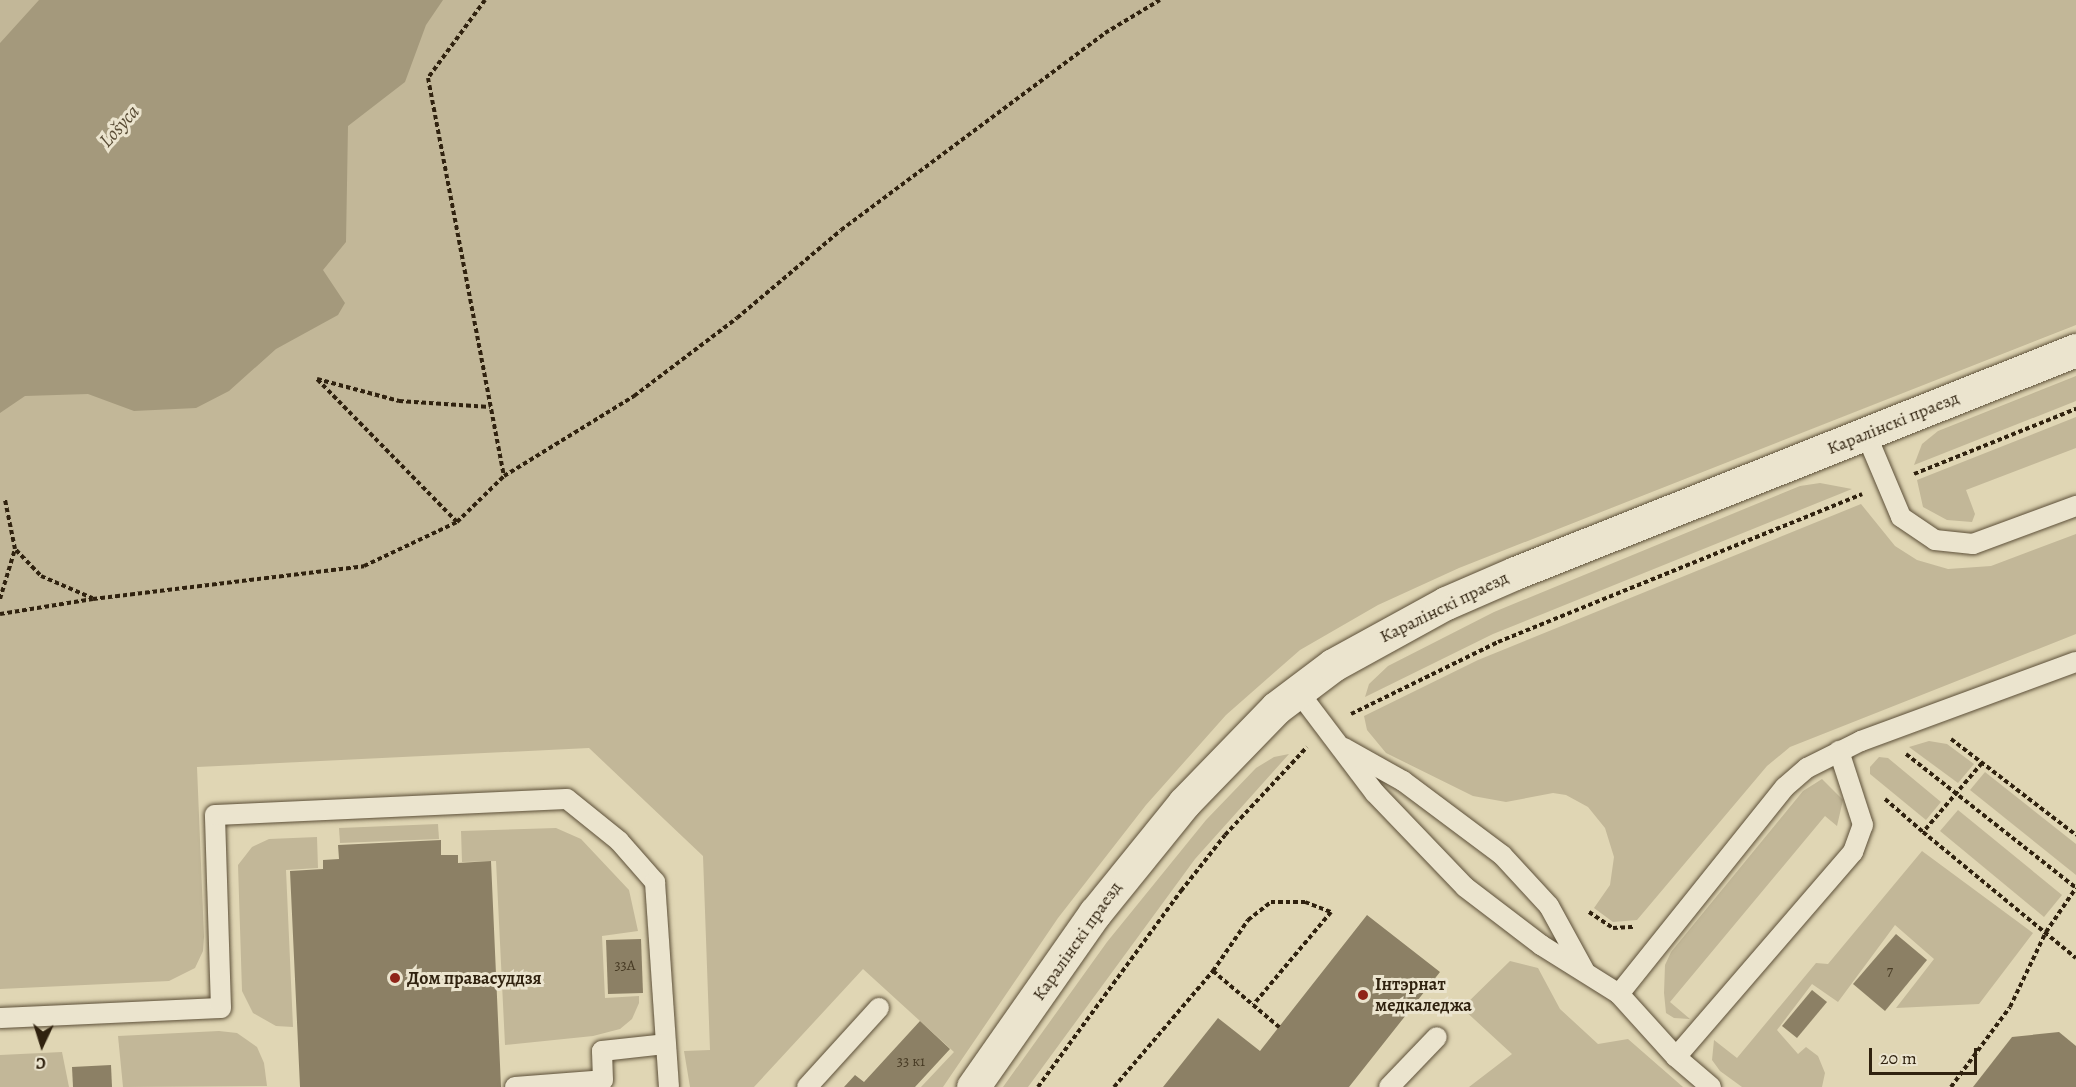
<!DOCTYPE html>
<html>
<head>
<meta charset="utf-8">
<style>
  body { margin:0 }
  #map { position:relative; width:2076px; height:1087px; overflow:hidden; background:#e0d6b4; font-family:Alegreya,serif }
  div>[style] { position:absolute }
  .green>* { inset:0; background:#c2b798 }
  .water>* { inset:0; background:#a4997c }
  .building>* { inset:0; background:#8c8065 }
  .path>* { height:4px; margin-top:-2px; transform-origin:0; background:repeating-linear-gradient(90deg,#30220f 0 4.5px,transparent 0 7.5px) }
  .roads { filter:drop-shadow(0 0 2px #5c4f38) drop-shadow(0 0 2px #5c4f38) }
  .lane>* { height:20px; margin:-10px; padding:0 10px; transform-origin:10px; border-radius:10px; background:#ebe4ce }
  .street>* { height:33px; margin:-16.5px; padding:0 16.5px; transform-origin:16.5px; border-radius:16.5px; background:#ebe4ce }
  .dots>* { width:16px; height:16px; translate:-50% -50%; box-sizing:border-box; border:3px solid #ebe4ce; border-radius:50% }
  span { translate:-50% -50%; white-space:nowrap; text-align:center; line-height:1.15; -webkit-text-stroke:6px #ebe4ce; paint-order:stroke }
  .number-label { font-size:15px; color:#473a24 }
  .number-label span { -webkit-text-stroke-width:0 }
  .street-label { font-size:18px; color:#30220f }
  .poi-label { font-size:18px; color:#30220f; font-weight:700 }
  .left { translate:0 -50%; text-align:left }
  .water-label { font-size:20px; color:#594c35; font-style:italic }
  .north { position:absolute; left:12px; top:1015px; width:60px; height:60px; -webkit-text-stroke:4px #ebe4ce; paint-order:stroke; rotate:184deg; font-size:16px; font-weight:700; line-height:24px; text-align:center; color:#30220f }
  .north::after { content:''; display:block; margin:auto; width:21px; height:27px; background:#30220f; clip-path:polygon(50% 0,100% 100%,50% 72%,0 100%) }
  .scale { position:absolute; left:1869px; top:1048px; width:108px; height:27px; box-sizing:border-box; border:3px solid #30220f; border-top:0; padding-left:8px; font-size:18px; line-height:21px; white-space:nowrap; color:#30220f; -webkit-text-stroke:4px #ebe4ce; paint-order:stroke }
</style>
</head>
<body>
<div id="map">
  <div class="green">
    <div style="clip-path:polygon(0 0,2076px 0,2076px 325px,1459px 568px,1378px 605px,1300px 650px,1226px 715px,1146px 805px,1058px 918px,943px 1087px,921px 1087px,954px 1052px,863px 969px,754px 1087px,690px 1087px,684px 1051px,710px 1050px,703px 856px,589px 748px,197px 767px,204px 937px,203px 951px,195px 968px,169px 981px,0 989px)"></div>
    <div style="clip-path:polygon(2076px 376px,2076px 401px,1914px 465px,1922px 444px,1938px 431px)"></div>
    <div style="clip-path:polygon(2076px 417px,2076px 448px,1966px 490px,1975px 514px,1972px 522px,1947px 520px,1923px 507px,1917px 480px)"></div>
    <div style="clip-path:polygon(1820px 483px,1852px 489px,1493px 634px,1365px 697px,1369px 684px,1388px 666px,1494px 612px,1800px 486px)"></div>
    <div style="clip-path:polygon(1861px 504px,1895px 546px,1917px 560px,1948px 569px,1991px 566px,2076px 534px,2076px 634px,1790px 747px,1767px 766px,1637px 920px,1613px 922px,1594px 908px,1610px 885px,1614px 857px,1605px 828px,1588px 807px,1566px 795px,1553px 793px,1506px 802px,1473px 796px,1386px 753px,1367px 730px,1364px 716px,1478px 660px)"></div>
    <div style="clip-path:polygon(1929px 741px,1947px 744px,1974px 764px,1958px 783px,1909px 747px)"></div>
    <div style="clip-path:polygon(1289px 754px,1195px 859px,1028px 1087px,1003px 1087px,1107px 942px,1206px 820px,1256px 768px,1274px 757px)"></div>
    <div style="clip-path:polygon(1879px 757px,1888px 758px,1941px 802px,1926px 820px,1870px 774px,1870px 767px)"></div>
    <div style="clip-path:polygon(1985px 772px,2076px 844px,2076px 875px,1970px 790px)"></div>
    <div style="clip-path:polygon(1822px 779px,1843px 800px,1837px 826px,1825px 816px,1670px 1002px,1690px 1019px,1674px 1018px,1666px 1013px,1664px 993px,1665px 965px,1671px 952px,1803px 791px)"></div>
    <div style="clip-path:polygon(1958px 810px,2062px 895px,2044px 917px,1940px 831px)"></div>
    <div style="clip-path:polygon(438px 824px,439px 839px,340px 843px,339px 828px)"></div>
    <div style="clip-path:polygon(556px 828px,581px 839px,629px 890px,638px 931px,602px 936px,605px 998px,639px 996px,639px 1003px,632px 1019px,620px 1029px,593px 1036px,505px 1045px,496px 861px,462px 862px,461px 831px)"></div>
    <div style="clip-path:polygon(317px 837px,318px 868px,286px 870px,293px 1027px,276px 1026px,253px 1013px,242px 991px,238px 865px,252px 847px,269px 839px)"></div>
    <div style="clip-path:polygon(1922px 851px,2033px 933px,1979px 1004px,1896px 1008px,1934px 959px,1895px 925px,1838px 1002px,1812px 984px,1777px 1030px,1798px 1054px,1806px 1047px,1818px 1056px,1825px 1073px,1822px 1087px,1742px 1087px,1720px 1071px,1712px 1060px,1714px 1040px,1737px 1058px,1816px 963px,1828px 964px)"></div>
    <div style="clip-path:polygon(1510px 961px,1538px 968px,1560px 1009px,1598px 1044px,1628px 1039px,1683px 1087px,1469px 1087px,1512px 1054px,1462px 1008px)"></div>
    <div style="clip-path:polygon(219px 1031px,237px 1033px,257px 1047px,264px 1063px,267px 1086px,123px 1087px,118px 1036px)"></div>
    <div style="clip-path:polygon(62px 1052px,69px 1087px,0 1087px,0 1055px)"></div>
  </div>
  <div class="water">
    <div style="clip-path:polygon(39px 0,443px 0,426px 25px,405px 82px,348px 126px,346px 242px,323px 270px,345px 303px,338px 315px,276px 349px,229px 391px,196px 408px,134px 411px,88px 394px,25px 396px,0 413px,0 43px)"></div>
  </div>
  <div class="building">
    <div style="clip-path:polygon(441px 840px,441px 855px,458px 855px,458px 863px,491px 861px,501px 1087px,300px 1087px,290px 871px,323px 869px,323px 860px,339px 859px,338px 845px)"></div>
    <div style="clip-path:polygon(1367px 915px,1440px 972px,1349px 1087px,1163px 1087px,1218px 1018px,1260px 1051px)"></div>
    <div style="clip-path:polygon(1896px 934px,1927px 960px,1885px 1011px,1853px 984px)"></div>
    <div style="clip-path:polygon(641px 939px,643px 993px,608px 994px,606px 940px)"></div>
    <div style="clip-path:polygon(1812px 990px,1827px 1002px,1797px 1038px,1782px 1026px)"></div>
    <div style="clip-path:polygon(920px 1021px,950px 1049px,915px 1087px,844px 1087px,855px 1075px,864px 1082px)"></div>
    <div style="clip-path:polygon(2059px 1032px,2076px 1046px,2076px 1087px,1973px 1087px,2012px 1037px)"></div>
    <div style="clip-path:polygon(111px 1065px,112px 1087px,73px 1087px,72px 1067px)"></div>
  </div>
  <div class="path">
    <div style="left:485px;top:0;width:97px;rotate:126.2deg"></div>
    <div style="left:428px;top:78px;width:405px;rotate:79.2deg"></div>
    <div style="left:1914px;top:474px;width:175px;rotate:-21.9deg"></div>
    <div style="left:457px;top:522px;width:200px;rotate:-134.4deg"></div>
    <div style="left:317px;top:379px;width:85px;rotate:15deg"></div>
    <div style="left:399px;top:401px;width:91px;rotate:3.8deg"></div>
    <div style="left:16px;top:550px;width:36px;rotate:46deg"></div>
    <div style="left:41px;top:576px;width:56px;rotate:23.3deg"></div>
    <div style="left:0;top:599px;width:52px;rotate:-73.3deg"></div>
    <div style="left:15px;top:549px;width:50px;rotate:-101.5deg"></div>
    <div style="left:0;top:614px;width:94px;rotate:-9.2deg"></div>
    <div style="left:93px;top:599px;width:273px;rotate:-6.9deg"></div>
    <div style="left:364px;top:566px;width:103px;rotate:-25.3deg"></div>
    <div style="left:457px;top:522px;width:66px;rotate:-44.4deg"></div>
    <div style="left:504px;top:476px;width:153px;rotate:-31.6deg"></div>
    <div style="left:634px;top:396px;width:129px;rotate:-37.1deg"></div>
    <div style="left:737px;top:318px;width:136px;rotate:-40.2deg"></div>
    <div style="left:841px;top:230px;width:329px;rotate:-36.7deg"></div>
    <div style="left:1105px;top:33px;width:64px;rotate:-31deg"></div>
    <div style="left:1351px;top:714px;width:164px;rotate:-26.1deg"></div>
    <div style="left:1498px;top:642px;width:393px;rotate:-22.1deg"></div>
    <div style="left:1951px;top:739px;width:158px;rotate:37.5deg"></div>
    <div style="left:1906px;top:754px;width:216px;rotate:38.2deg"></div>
    <div style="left:1982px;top:763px;width:91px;rotate:130.5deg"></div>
    <div style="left:1923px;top:832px;width:198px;rotate:39.5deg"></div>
    <div style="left:1885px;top:799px;width:50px;rotate:41deg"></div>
    <div style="left:1589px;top:912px;width:29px;rotate:34deg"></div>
    <div style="left:1613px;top:928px;width:22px;rotate:-3deg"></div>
    <div style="left:1213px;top:971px;width:62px;rotate:-55.5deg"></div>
    <div style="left:1248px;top:920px;width:29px;rotate:-38deg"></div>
    <div style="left:1271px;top:902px;width:34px"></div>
    <div style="left:1305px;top:902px;width:28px;rotate:21deg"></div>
    <div style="left:1331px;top:912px;width:121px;rotate:130deg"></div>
    <div style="left:1038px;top:1087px;width:243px;rotate:-53.9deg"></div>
    <div style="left:1181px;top:891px;width:71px;rotate:-51.8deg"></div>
    <div style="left:1225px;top:835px;width:120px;rotate:-47deg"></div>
    <div style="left:1114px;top:1087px;width:153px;rotate:-49.5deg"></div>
    <div style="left:1213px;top:971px;width:87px;rotate:40.3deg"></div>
    <div style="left:1951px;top:1087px;width:99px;rotate:-53.6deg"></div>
    <div style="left:2010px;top:1007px;width:83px;rotate:-64.4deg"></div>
    <div style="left:2046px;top:932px;width:53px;rotate:-55.7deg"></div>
  </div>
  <div class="roads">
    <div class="lane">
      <div style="left:1866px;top:434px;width:90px;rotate:67.1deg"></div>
      <div style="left:1901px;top:517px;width:41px;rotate:34.1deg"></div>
      <div style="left:1935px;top:540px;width:38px;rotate:6deg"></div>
      <div style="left:1973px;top:544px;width:110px;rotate:-20.3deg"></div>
      <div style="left:1297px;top:690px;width:129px;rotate:52.9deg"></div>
      <div style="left:1375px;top:793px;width:130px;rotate:46.2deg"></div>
      <div style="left:1465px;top:887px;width:96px;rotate:37.3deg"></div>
      <div style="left:1541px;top:945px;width:92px;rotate:32.1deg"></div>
      <div style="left:1619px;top:994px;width:85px;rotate:47.9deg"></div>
      <div style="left:1676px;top:1057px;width:46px;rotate:40.6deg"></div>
      <div style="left:1344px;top:748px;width:68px;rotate:29.2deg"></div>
      <div style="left:1403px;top:781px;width:124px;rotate:36.8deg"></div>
      <div style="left:1502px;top:855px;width:69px;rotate:47.3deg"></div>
      <div style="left:1549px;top:906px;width:73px;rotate:61.3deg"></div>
      <div style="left:1619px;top:994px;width:265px;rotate:-51.3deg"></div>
      <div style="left:1785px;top:787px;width:29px;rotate:-41deg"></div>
      <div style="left:1807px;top:768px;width:60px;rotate:-26.6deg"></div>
      <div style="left:1861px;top:741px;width:229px;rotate:-20.2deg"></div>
      <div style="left:0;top:1018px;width:221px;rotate:-2.6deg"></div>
      <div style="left:221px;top:1008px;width:193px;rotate:-91.8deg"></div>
      <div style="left:215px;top:815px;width:352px;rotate:-2.6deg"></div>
      <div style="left:567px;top:799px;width:67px;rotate:38.9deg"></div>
      <div style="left:619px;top:841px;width:55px;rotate:48.7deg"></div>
      <div style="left:655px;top:882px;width:205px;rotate:86.1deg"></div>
      <div style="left:1676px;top:1057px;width:271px;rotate:-49.2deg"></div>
      <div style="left:1853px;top:852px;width:29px;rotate:-70deg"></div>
      <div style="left:1863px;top:825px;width:78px;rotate:-108deg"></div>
      <div style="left:515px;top:1087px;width:88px;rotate:-4.5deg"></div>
      <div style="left:603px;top:1080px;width:29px;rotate:-92deg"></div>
      <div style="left:602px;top:1051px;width:63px;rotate:-6.3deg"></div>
      <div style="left:807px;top:1087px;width:107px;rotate:-47.7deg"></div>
      <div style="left:1389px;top:1087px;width:69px;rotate:-46.2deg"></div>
    </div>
    <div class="street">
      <div style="left:973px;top:1087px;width:213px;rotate:-55deg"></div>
      <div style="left:1095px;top:913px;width:141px;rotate:-51deg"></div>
      <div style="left:1184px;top:803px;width:132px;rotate:-45.9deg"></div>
      <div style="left:1276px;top:708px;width:71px;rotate:-37deg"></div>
      <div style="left:1333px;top:665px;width:129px;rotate:-28.8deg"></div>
      <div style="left:1446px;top:603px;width:75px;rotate:-23.5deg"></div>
      <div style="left:1515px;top:573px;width:604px;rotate:-21.68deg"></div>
    </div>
  </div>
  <div class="dots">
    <div style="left:395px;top:978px;background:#8f2418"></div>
    <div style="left:1363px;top:995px;background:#8f2418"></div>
  </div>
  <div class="number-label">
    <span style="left:625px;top:966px">33А</span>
    <span style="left:1890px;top:972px">7</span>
    <span style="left:911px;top:1062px">33 к1</span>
  </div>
  <div class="street-label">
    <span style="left:1893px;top:423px;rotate:-22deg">Каралінскі праезд</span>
    <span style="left:1444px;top:607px;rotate:-26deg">Каралінскі праезд</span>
    <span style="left:1077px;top:941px;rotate:-55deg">Каралінскі праезд</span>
  </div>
  <div class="poi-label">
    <span class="left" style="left:407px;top:978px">Дом правасуддзя</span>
    <span class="left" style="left:1375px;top:995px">Інтэрнат<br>медкаледжа</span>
  </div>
  <div class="water-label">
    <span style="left:119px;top:126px;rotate:-48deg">Lošyca</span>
  </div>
  <div class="north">С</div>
  <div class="scale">20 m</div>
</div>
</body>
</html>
